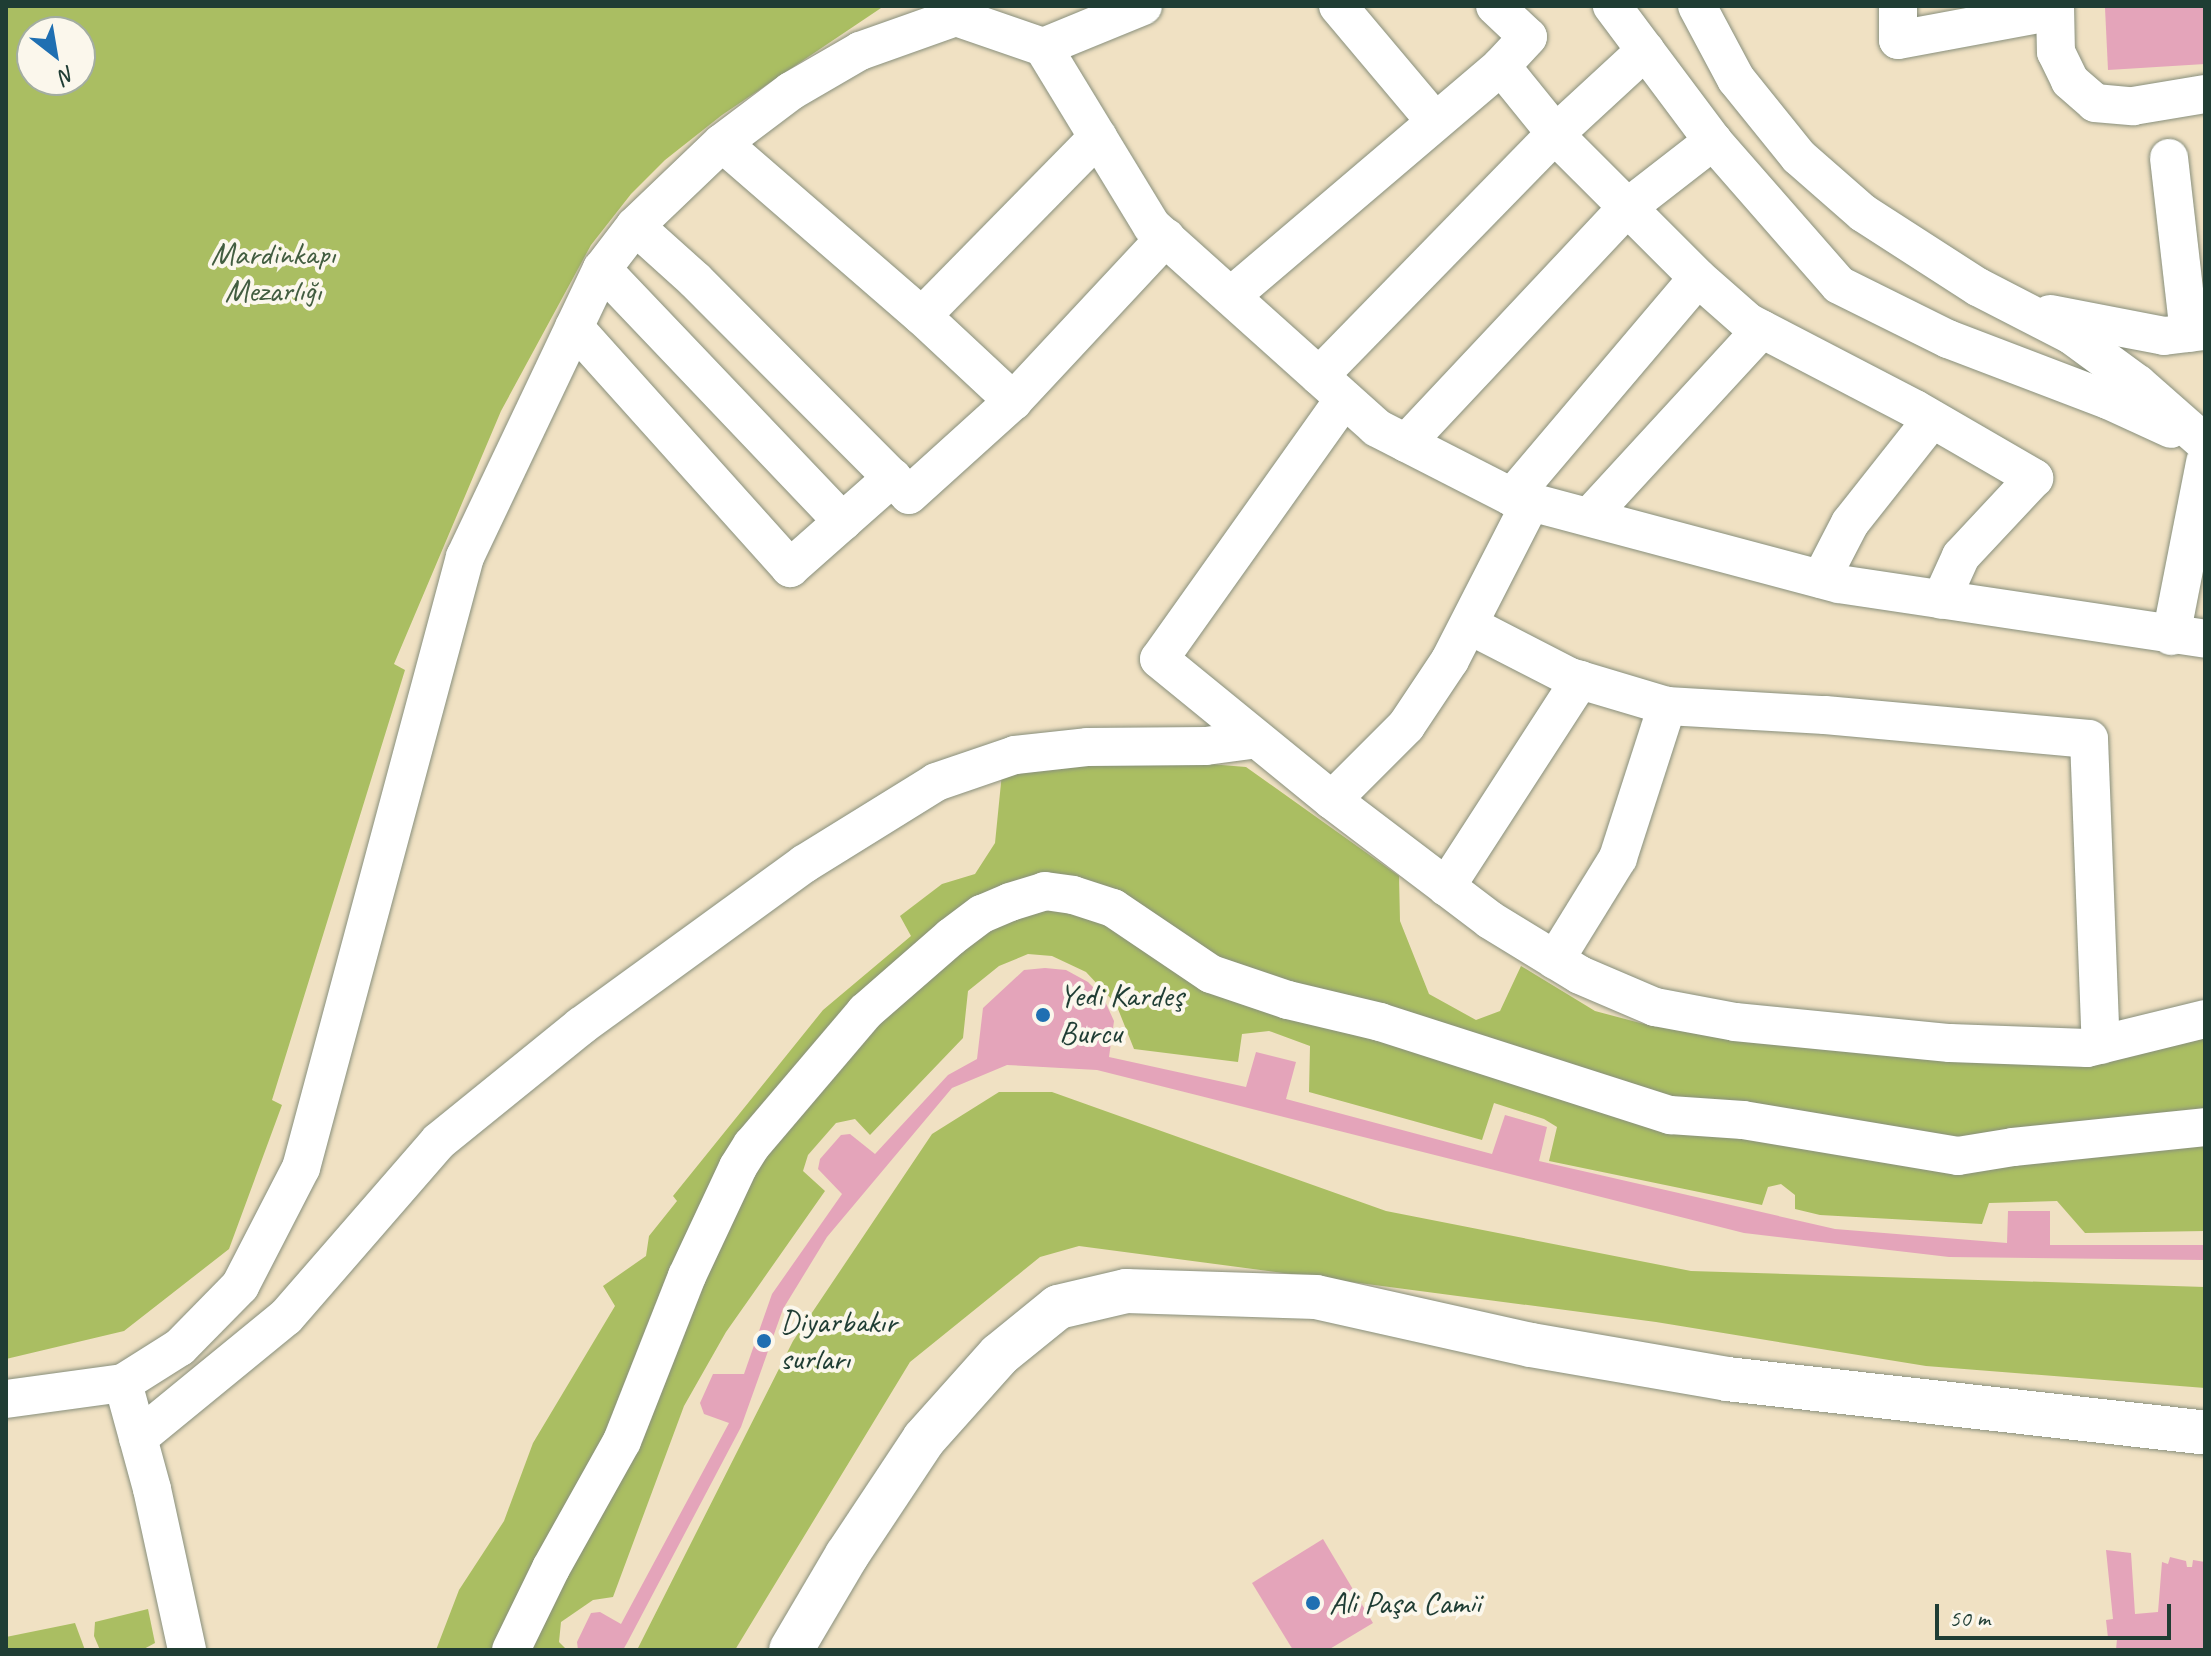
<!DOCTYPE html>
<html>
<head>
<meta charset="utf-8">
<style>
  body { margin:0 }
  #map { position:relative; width:2211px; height:1656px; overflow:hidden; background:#f0e1c3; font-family:Caveat,sans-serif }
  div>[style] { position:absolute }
  .green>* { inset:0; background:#aabe62 }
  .building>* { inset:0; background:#e4a4ba }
  .roads { filter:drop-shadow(0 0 2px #888f7c) drop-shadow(0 0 2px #888f7c) }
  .minor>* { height:38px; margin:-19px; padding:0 19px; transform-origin:19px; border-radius:19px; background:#fff }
  .tertiary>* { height:44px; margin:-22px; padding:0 22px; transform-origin:22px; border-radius:22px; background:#fff }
  .dots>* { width:22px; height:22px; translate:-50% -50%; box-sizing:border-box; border:4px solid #fbf7ec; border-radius:50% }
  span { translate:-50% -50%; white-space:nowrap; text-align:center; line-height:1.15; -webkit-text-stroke:8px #fbf7ec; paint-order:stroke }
  .park-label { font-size:32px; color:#425d40 }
  .poi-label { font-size:32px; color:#1f3d34 }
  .left { translate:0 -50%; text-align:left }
  .frame { position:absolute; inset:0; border:8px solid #1f3d34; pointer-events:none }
  .north { position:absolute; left:16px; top:16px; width:80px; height:80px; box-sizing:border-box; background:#fbf7ec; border:2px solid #a3ada2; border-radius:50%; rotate:149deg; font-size:22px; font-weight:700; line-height:32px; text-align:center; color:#1f3d34 }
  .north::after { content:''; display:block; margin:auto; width:28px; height:36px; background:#1f6fb2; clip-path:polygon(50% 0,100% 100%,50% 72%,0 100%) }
  .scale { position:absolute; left:1935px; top:1604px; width:236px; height:36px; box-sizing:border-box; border:4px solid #1f3d34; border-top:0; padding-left:10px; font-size:24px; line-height:28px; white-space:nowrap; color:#1f3d34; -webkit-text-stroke:6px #fbf7ec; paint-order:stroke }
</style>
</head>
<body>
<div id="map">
  <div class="green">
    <div style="clip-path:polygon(evenodd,6px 6px,884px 6px,722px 115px,665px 160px,631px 194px,591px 245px,501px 411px,394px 664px,405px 670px,272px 1100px,282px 1105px,229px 1249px,124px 1331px,6px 1359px,6px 6px,32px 32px,80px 32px,80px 80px,32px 80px,32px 32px)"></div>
    <div style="clip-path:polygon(1136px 758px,1246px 767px,1399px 876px,1400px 921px,1429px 994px,1476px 1020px,1500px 1011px,1521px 966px,1595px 1011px,1644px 1024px,1707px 1033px,2205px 1030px,2205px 1231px,2085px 1233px,2057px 1201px,1989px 1203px,1982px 1224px,1820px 1215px,1795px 1209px,1795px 1195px,1781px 1184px,1768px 1187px,1762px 1205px,1549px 1161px,1557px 1127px,1544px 1119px,1494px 1103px,1482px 1140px,1309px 1092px,1310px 1046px,1269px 1031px,1242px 1034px,1238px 1062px,1134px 1049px,1116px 1004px,1086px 972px,1052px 956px,1028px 954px,999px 966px,968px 991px,963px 1038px,870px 1135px,855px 1119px,836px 1123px,808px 1155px,803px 1171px,825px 1191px,726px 1332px,684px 1406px,613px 1597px,593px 1600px,561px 1622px,559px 1642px,567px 1650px,436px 1650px,459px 1590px,504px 1521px,533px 1443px,615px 1306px,603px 1286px,646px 1256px,649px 1236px,677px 1201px,673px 1196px,823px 1010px,911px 936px,900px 916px,942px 884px,975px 874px,995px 843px,1002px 773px)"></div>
    <div style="clip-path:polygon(999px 1092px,1052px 1092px,1386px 1211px,1691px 1271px,2205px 1287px,2205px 1388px,1926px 1366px,1656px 1322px,1079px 1246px,1040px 1257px,910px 1362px,735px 1650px,637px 1650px,793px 1341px,932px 1134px)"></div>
    <div style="clip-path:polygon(148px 1609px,155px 1643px,142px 1650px,100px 1650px,94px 1636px,95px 1622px)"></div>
    <div style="clip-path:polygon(75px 1623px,85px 1650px,6px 1650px,6px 1637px)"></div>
  </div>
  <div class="building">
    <div style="clip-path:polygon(2205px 6px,2205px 64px,2108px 70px,2105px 8px)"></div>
    <div style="clip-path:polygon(1045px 968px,1066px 970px,1088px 982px,1103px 997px,1114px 1021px,1109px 1057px,1246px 1087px,1256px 1052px,1296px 1062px,1286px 1099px,1492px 1154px,1505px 1115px,1547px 1127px,1539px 1161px,1835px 1229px,2007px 1243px,2008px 1211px,2050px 1211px,2050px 1245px,2205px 1245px,2205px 1260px,1949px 1257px,1744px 1233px,1097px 1070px,1007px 1065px,952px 1088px,827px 1237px,783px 1309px,741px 1427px,627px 1643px,623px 1650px,578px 1650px,577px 1642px,591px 1613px,600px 1612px,621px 1624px,729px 1423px,704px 1414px,700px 1403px,713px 1374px,744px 1374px,772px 1294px,842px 1194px,818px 1169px,820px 1159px,841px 1135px,850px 1134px,875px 1154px,948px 1075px,977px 1059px,983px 1008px,1024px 970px)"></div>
    <div style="clip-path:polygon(1323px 1539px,1373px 1623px,1328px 1650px,1293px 1650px,1252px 1583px)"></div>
    <div style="clip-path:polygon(2106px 1550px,2131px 1553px,2135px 1614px,2158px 1612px,2162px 1562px,2168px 1564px,2170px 1557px,2186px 1561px,2187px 1567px,2192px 1567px,2193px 1560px,2205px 1562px,2205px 1650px,2116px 1650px,2117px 1639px,2108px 1638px,2106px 1620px,2113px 1619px)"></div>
  </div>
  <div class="roads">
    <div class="minor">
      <div style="left:1338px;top:6px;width:150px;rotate:49.9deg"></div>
      <div style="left:1495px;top:6px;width:45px;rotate:43.2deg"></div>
      <div style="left:1528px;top:37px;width:40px;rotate:133deg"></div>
      <div style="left:1697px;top:6px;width:83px;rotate:61.9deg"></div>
      <div style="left:1736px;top:79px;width:100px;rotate:51.1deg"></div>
      <div style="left:1799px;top:157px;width:85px;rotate:41.2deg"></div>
      <div style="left:1863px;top:213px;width:137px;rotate:32.8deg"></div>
      <div style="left:1978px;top:287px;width:105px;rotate:27.3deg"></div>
      <div style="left:2071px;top:335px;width:83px;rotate:36.2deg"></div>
      <div style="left:2138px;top:384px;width:89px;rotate:41.4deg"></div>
      <div style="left:1898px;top:6px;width:34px;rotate:90deg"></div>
      <div style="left:1898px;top:40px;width:159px;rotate:-10.5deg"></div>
      <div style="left:2055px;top:6px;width:46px;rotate:88.8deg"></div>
      <div style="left:2056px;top:52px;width:32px;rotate:64deg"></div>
      <div style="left:2070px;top:81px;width:33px;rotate:41deg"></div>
      <div style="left:2095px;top:103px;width:38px;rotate:5deg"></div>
      <div style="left:2133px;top:106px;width:73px;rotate:-9.5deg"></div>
      <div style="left:1043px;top:47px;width:108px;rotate:-22.3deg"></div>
      <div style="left:1713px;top:141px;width:191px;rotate:48.8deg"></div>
      <div style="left:1839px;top:285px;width:122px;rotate:26.4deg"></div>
      <div style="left:1948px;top:339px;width:171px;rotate:20.9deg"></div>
      <div style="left:2108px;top:400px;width:69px;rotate:24.7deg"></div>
      <div style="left:722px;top:143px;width:264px;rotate:40.9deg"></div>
      <div style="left:922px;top:316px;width:125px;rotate:43deg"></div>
      <div style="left:1013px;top:401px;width:224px;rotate:-47deg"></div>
      <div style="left:2169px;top:158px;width:176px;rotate:83.5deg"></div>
      <div style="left:635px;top:226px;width:81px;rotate:42deg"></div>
      <div style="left:695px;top:280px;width:303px;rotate:45.1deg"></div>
      <div style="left:909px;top:495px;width:140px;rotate:-42.1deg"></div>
      <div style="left:602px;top:269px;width:349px;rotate:46.4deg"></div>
      <div style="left:1231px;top:296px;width:355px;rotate:-40.4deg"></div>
      <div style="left:1501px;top:66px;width:102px;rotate:51deg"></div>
      <div style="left:1565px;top:145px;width:188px;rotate:45deg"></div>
      <div style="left:1698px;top:278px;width:67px;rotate:41.3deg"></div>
      <div style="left:1748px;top:322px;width:188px;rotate:27.5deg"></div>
      <div style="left:1915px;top:409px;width:138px;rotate:30.1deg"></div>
      <div style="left:2034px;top:478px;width:107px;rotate:133.1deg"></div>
      <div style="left:1961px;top:556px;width:48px;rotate:114.4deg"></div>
      <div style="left:2050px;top:314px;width:116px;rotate:10.9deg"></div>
      <div style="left:2164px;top:336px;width:41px;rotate:-7deg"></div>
      <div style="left:922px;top:316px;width:251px;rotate:-45.5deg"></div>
      <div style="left:574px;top:327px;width:324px;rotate:48.1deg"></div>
      <div style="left:790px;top:568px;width:137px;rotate:-41.5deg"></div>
      <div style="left:1319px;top:376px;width:339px;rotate:-45.7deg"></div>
      <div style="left:1556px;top:133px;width:122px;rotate:-42.7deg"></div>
      <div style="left:1344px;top:399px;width:319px;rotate:125.4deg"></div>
      <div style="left:1159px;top:659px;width:223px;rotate:39.2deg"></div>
      <div style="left:1332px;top:800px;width:198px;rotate:37.2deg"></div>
      <div style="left:1490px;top:920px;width:105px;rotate:31.4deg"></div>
      <div style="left:1580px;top:975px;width:82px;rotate:23.1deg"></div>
      <div style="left:1655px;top:1007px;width:81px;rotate:10.6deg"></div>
      <div style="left:1735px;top:1022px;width:216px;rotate:5.6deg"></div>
      <div style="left:1950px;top:1043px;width:137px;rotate:2.1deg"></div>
      <div style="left:2087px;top:1048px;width:122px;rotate:-13.8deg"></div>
      <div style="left:1406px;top:443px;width:324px;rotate:-46.8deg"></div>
      <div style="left:1628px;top:207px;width:108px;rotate:-37.8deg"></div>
      <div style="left:1713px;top:141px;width:169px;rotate:-126.8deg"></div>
      <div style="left:1512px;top:497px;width:287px;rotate:-49.7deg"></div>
      <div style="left:1589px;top:517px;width:255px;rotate:-47.4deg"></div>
      <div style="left:1821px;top:579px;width:63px;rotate:-62.6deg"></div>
      <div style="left:1850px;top:523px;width:132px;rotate:-51.7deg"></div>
      <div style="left:1469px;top:625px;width:114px;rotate:27.2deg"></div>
      <div style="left:1570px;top:677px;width:101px;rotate:16.6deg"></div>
      <div style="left:1667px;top:706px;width:160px;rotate:107.9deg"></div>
      <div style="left:1618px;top:858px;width:120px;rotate:121.7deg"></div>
      <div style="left:2171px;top:636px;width:177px;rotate:-78.9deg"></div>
      <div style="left:1667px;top:706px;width:158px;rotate:3.3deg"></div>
      <div style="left:1825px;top:715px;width:265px;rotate:5.2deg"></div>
      <div style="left:2089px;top:739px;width:306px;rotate:87.8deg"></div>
      <div style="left:1332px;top:800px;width:105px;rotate:-45deg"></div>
      <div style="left:1406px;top:726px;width:79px;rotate:-56.3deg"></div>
      <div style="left:1450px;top:660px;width:178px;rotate:-62.9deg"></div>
      <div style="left:1446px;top:887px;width:247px;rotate:-57.1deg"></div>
      <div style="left:123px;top:1383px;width:110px;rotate:74.7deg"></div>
      <div style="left:152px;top:1489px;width:165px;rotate:77.7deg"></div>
      <div style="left:6px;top:1399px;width:118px;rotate:-7.8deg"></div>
      <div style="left:123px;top:1383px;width:67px;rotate:-32.3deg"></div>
      <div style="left:180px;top:1347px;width:86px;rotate:-45.5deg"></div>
      <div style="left:240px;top:1286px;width:133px;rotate:-62.7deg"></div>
      <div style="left:301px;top:1168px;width:633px;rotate:-74.98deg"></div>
      <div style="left:465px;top:557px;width:319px;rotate:-64.6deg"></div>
      <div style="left:602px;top:269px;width:54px;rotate:-52.5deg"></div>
      <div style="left:635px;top:226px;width:120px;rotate:-43.7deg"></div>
      <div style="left:722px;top:143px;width:86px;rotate:-37deg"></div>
      <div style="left:791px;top:91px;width:80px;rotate:-30.1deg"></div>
      <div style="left:860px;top:51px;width:102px;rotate:-19.5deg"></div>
      <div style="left:956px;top:17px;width:92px;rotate:19deg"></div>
      <div style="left:1043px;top:47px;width:210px;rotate:58.7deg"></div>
      <div style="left:1152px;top:226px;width:302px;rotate:41.9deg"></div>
      <div style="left:1377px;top:428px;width:152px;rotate:27.1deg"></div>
      <div style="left:1512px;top:497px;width:338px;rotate:14.9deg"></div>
      <div style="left:1839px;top:584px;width:370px;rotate:8.5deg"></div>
      <div style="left:138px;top:1438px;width:191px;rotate:-39.3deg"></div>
      <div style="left:286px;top:1317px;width:233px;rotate:-49deg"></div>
      <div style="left:439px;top:1141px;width:183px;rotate:-39deg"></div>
      <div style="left:581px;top:1026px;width:276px;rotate:-36deg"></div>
      <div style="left:804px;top:864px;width:155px;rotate:-31.8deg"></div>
      <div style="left:936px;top:782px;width:83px;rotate:-18.9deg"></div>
      <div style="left:1015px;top:755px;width:72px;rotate:-6.3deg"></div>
      <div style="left:1087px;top:747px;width:119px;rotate:-0.5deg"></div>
      <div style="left:1206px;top:746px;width:51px;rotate:-7.8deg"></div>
      <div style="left:511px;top:1650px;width:91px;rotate:-64deg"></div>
      <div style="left:551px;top:1568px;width:145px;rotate:-60.8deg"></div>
      <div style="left:622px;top:1441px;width:177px;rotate:-68.5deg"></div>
      <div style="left:687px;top:1276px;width:120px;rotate:-64.9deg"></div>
      <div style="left:738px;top:1167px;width:26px;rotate:-58deg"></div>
      <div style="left:752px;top:1145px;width:175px;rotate:-49.6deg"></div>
      <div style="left:865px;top:1012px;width:114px;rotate:-41.1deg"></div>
      <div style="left:951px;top:937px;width:39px;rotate:-37deg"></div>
      <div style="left:982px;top:914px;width:30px;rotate:-23deg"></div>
      <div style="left:1010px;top:902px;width:37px;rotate:-17deg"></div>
      <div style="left:1045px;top:891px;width:28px;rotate:8deg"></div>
      <div style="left:1073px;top:895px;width:42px;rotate:18deg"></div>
      <div style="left:1113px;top:908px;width:118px;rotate:34deg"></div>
      <div style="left:1211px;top:974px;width:81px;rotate:18.7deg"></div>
      <div style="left:1288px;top:1000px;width:95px;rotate:13.4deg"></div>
      <div style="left:1380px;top:1022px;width:305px;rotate:17.8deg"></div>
      <div style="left:1670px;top:1115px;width:73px;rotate:3.9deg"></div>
      <div style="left:1743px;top:1120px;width:218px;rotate:9.5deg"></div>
      <div style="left:1958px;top:1156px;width:56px;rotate:-9.3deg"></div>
      <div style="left:2013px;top:1147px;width:193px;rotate:-5.9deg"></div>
    </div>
    <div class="tertiary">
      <div style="left:791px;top:1650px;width:110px;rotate:-59.5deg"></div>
      <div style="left:847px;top:1555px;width:139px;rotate:-56.4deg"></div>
      <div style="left:924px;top:1439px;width:113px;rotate:-48.2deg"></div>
      <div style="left:999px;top:1355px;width:76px;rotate:-39.1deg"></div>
      <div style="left:1058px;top:1307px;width:70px;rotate:-13.2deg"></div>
      <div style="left:1126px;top:1291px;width:190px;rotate:1.8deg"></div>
      <div style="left:1316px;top:1297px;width:220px;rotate:12.6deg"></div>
      <div style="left:1531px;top:1345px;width:199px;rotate:9.8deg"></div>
      <div style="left:1727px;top:1379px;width:481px;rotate:6.4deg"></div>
    </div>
  </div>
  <div class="dots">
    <div style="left:1043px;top:1015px;background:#1f6fb2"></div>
    <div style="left:764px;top:1341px;background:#1f6fb2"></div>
    <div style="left:1313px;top:1603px;background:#1f6fb2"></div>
  </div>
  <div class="park-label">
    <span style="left:273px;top:273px">Mardinkapı<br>Mezarlığı</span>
  </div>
  <div class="poi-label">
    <span class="left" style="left:1059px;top:1015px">Yedi Kardeş<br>Burcu</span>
    <span class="left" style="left:780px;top:1341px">Diyarbakır<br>surları</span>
    <span class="left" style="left:1329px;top:1603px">Ali Paşa Camii</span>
  </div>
  <div class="frame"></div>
  <div class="north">N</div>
  <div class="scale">50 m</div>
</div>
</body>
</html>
